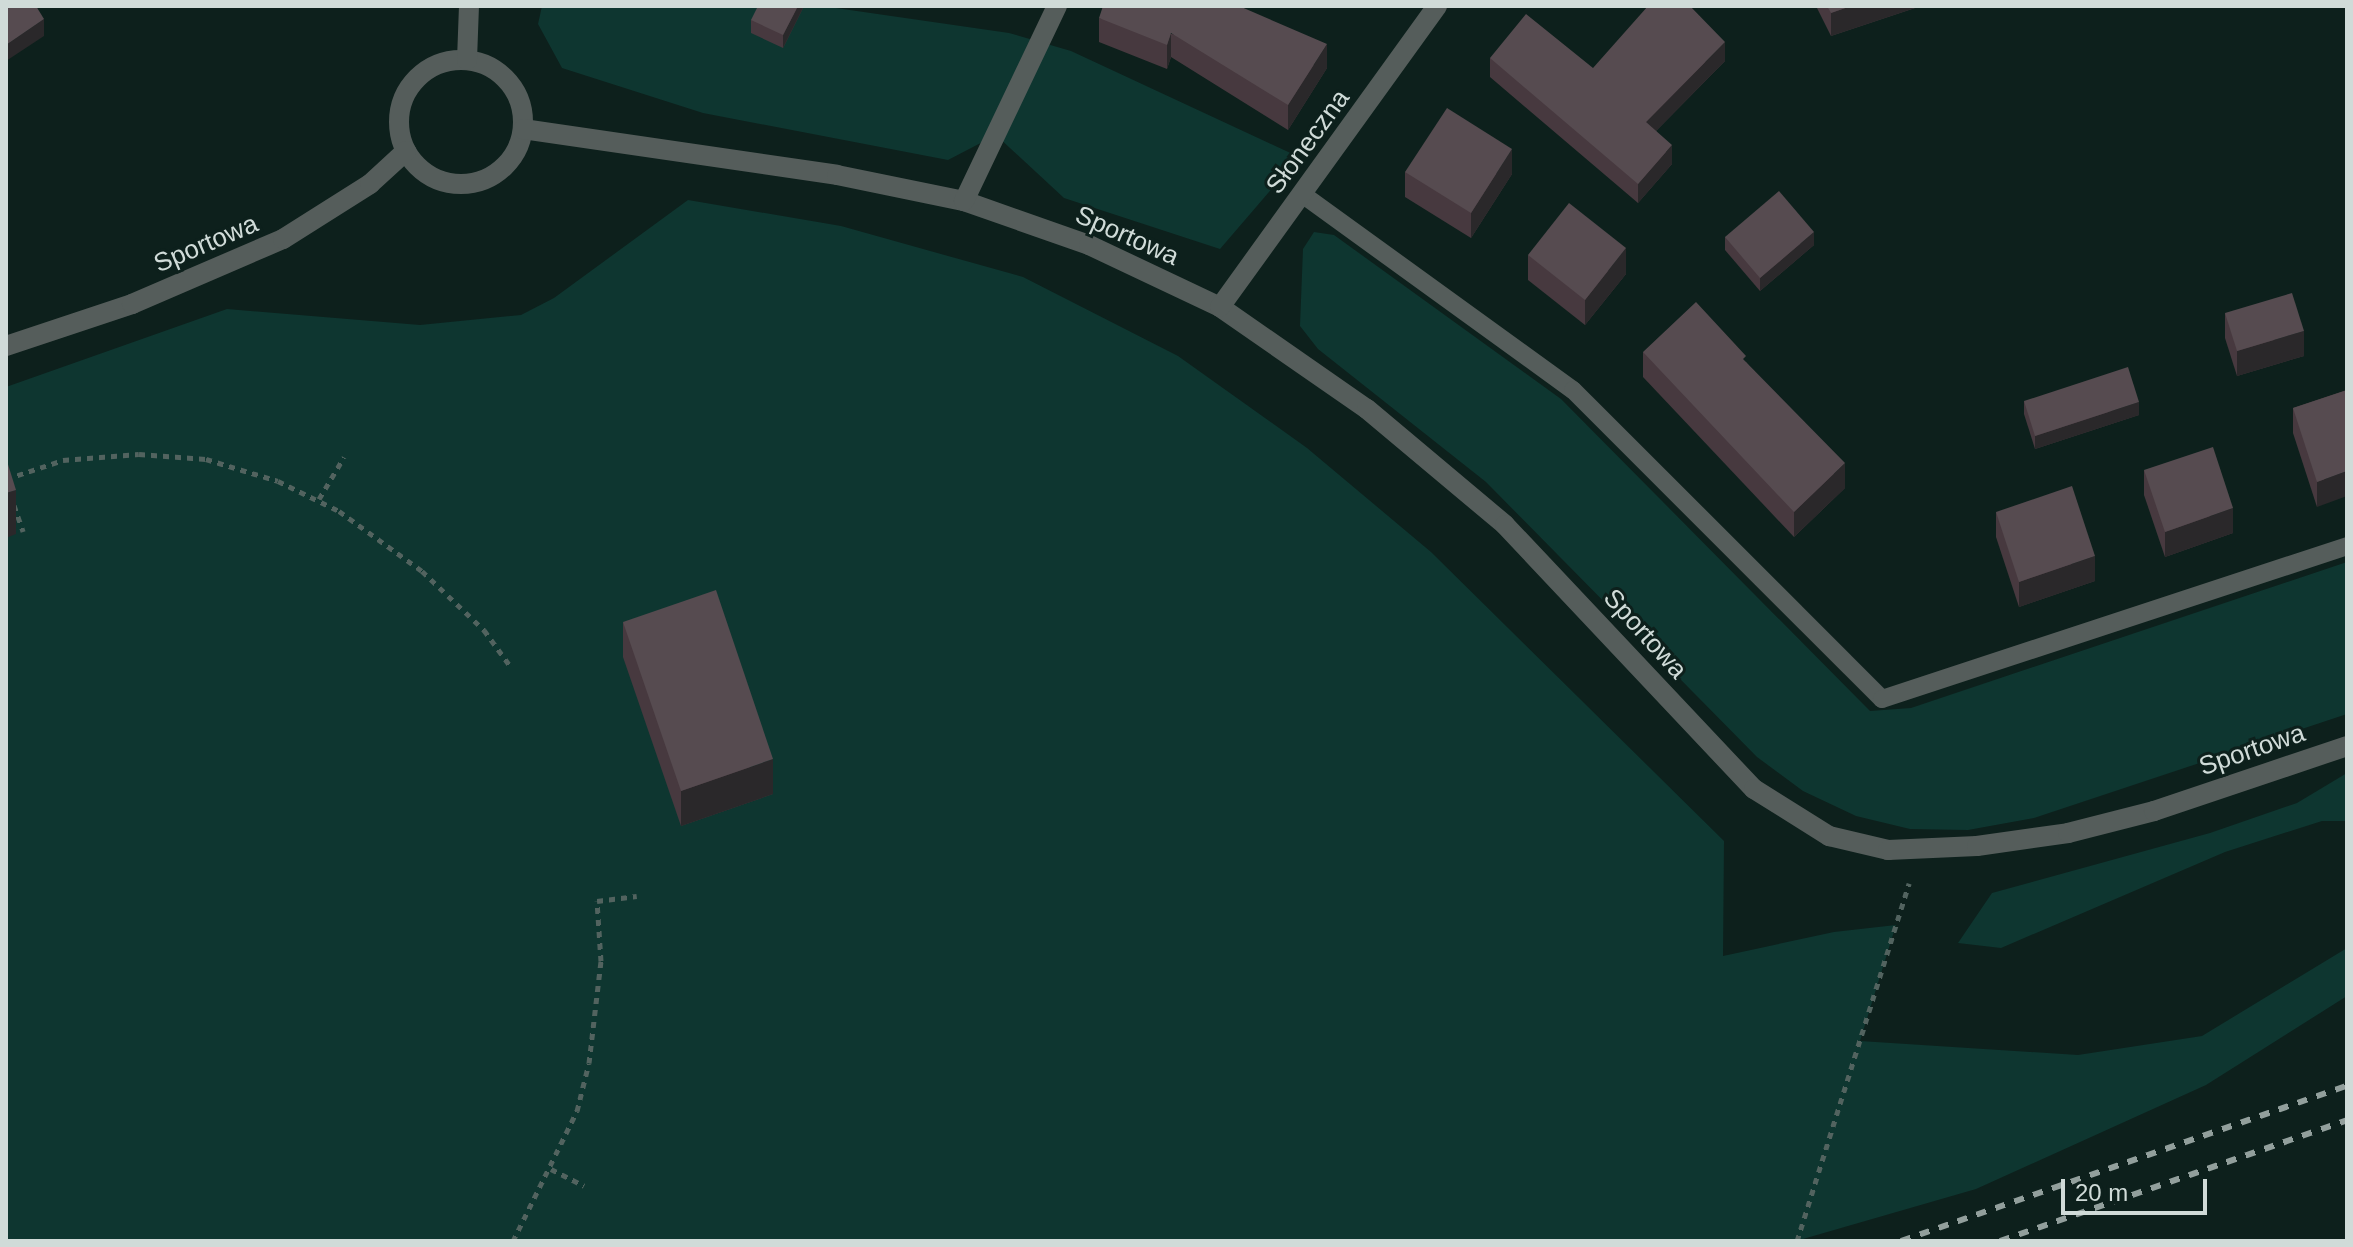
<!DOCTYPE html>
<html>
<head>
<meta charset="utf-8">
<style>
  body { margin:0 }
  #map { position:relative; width:2353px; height:1247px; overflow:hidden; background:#0d201c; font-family:Arial,sans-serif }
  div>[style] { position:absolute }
  .green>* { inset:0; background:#0e3630 }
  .path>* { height:5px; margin-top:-2.5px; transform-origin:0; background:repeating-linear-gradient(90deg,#52635f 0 6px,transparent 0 12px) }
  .service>* { height:18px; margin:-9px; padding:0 9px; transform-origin:9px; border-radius:9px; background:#555d5b }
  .minor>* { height:20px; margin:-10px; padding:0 10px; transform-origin:10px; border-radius:10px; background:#555d5b }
  .minor>.ring { margin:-10px; padding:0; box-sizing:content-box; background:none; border:20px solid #555d5b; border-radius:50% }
  .rail>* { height:6px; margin-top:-3px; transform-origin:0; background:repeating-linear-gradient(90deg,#929f9c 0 10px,transparent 0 20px) }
  .wall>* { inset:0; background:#47393f }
  .shaded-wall>* { inset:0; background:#2a282a }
  .building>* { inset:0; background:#564b50 }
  span { translate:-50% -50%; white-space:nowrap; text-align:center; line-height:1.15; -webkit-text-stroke:6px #0d201c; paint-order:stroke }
  .street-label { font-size:26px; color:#d0dbd8 }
  .frame { position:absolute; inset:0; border:8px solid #d0dbd8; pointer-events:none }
  .scale { position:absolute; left:2061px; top:1179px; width:146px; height:36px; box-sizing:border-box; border:4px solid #d0dbd8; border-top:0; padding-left:10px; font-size:24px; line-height:28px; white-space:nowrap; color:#d0dbd8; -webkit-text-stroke:6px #0d201c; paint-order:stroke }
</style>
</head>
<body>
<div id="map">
  <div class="green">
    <div style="clip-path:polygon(542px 6px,822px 6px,1009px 33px,1071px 51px,1299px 157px,1220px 249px,1064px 198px,996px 135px,948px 160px,703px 113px,562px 68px,538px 24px)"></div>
    <div style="clip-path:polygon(688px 200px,841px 226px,1023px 277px,1178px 356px,1307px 448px,1431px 552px,1724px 841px,1723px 956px,1834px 932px,1896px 925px,1860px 1041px,2078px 1055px,2202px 1036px,2347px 948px,2347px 996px,2206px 1085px,1976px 1189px,1796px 1241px,6px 1241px,6px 387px,227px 309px,420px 325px,521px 315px,554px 298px)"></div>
    <div style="clip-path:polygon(1314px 232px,1334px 235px,1561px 399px,1870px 711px,1911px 708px,2347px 562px,2347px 714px,2034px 818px,1968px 830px,1910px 829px,1856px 816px,1803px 791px,1757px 757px,1486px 482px,1318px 349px,1300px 326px,1303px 249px)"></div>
    <div style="clip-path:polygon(2347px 773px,2347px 821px,2322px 821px,2225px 852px,2001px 948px,1958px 943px,1992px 893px,2210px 833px,2297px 803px)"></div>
  </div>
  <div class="path">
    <div style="left:6px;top:479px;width:60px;rotate:-18.4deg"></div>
    <div style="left:63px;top:460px;width:76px;rotate:-4.5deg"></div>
    <div style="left:139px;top:454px;width:67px;rotate:4.3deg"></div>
    <div style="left:206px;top:459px;width:75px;rotate:17deg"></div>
    <div style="left:278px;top:481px;width:68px;rotate:26.2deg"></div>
    <div style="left:339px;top:511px;width:102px;rotate:35.9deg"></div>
    <div style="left:422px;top:571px;width:86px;rotate:43.6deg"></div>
    <div style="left:484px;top:630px;width:46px;rotate:53.9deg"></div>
    <div style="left:319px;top:499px;width:49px;rotate:-59.2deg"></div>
    <div style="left:14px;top:505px;width:28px;rotate:71deg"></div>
    <div style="left:551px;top:1169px;width:37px;rotate:27deg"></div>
    <div style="left:513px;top:1241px;width:145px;rotate:-63.8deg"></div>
    <div style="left:577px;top:1111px;width:49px;rotate:-76deg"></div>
    <div style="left:589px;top:1063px;width:103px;rotate:-83.3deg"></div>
    <div style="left:601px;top:961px;width:60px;rotate:-93.8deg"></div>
    <div style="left:597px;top:901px;width:40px;rotate:-7.1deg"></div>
    <div style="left:1797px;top:1241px;width:375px;rotate:-72.6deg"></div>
  </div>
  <div class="service">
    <div style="left:1302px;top:194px;width:334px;rotate:35.9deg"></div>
    <div style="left:1573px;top:390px;width:437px;rotate:45deg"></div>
    <div style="left:1882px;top:699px;width:490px;rotate:-18.2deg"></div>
  </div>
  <div class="minor">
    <div class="ring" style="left:399px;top:60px;width:104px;height:104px"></div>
    <div style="left:467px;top:60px;width:54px;rotate:-87.9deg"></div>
    <div style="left:523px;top:129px;width:317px;rotate:8.3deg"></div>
    <div style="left:837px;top:175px;width:130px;rotate:11.6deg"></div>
    <div style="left:964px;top:201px;width:133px;rotate:19.4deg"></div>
    <div style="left:1089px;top:245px;width:145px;rotate:25.3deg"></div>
    <div style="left:1220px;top:307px;width:179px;rotate:34.8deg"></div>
    <div style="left:1367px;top:409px;width:180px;rotate:40deg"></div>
    <div style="left:1505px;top:525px;width:363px;rotate:46.7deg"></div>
    <div style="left:1754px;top:789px;width:89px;rotate:32.1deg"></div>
    <div style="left:1829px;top:836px;width:61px;rotate:13.3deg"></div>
    <div style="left:1888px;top:850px;width:89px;rotate:-2.6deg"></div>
    <div style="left:1977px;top:846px;width:92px;rotate:-8.1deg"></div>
    <div style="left:2068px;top:833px;width:89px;rotate:-14.3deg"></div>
    <div style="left:2154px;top:811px;width:204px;rotate:-18.6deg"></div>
    <div style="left:964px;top:201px;width:216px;rotate:-64.5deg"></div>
    <div style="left:1220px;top:307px;width:371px;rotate:-54.2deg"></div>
    <div style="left:6px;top:346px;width:133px;rotate:-18.4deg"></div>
    <div style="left:132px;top:304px;width:164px;rotate:-23.3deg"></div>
    <div style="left:283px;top:239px;width:103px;rotate:-32.3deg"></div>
    <div style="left:370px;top:184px;width:49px;rotate:-42.5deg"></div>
  </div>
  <div class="rail">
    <div style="left:1901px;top:1241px;width:472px;rotate:-19.2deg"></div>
    <div style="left:2000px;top:1241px;width:367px;rotate:-19.2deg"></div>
  </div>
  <div class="wall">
    <div style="clip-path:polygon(804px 6px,783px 48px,751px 33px,751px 20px)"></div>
    <div style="clip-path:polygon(1816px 6px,1921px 6px,1831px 36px)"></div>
    <div style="clip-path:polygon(1099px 18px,1327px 68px,1288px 130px,1171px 57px,1167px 69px,1099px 42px)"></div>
    <div style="clip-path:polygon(1490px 58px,1593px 68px,1725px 61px,1656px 131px,1672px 164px,1638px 203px,1490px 77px)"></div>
    <div style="clip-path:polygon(1405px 172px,1512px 174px,1471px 238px,1405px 197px)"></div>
    <div style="clip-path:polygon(1725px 237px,1814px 245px,1760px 291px,1725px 250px)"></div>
    <div style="clip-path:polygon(1528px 255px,1626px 274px,1585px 325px,1528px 280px)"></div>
    <div style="clip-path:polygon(2225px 313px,2304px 356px,2237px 376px,2225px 338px)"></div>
    <div style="clip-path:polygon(1643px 352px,1746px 362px,1845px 488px,1794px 537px,1643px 377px)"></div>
    <div style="clip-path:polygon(2347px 390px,2317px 507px,2293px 433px,2293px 408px)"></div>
    <div style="clip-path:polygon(2024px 401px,2139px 415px,2035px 449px,2024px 414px)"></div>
    <div style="clip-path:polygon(2144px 470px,2233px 533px,2165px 557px,2144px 495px)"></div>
    <div style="clip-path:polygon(1996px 512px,2095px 581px,2019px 607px,1996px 537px)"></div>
    <div style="clip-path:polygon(623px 622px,773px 794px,681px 826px,623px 657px)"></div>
  </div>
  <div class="shaded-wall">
    <div style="clip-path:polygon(798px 6px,804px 6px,783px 48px,783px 35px)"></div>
    <div style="clip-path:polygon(1851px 6px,1921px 6px,1831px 36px,1831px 13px)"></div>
    <div style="clip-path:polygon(44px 19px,44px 36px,6px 61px,6px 45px)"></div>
    <div style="clip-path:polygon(1171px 33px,1171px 57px,1167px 69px,1167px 45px)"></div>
    <div style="clip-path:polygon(1725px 42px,1725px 61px,1646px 141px,1646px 122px)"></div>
    <div style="clip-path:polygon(1327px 44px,1327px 68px,1288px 130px,1288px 105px)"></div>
    <div style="clip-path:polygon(1672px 145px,1672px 164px,1638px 203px,1638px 184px)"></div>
    <div style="clip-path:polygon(1512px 149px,1512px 174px,1471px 238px,1471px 213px)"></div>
    <div style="clip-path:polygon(1814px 232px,1814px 245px,1760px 291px,1760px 278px)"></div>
    <div style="clip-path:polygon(1626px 248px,1626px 274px,1585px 325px,1585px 300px)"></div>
    <div style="clip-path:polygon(2304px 331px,2304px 356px,2237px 376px,2237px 351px)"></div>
    <div style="clip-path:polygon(2139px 402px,2139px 415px,2035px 449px,2035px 436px)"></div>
    <div style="clip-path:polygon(1845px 463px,1845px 488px,1794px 537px,1794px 512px)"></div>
    <div style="clip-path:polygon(2347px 471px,2347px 496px,2317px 507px,2317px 482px)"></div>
    <div style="clip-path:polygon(16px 490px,16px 534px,6px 538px,6px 493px)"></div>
    <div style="clip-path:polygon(2233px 508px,2233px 533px,2165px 557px,2165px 532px)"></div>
    <div style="clip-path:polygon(2095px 556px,2095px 581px,2019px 607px,2019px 582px)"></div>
    <div style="clip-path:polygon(773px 759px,773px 794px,681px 826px,681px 791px)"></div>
  </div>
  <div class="building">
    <div style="clip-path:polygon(6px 6px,36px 6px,44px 19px,6px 45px)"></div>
    <div style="clip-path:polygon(758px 6px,798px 6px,783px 35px,751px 20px)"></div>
    <div style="clip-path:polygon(1103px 6px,1239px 6px,1327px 44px,1288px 105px,1171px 33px,1167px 45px,1099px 18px)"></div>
    <div style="clip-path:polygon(1648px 6px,1690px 6px,1725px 42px,1646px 122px,1672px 145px,1638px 184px,1490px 58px,1526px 14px,1593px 68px)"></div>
    <div style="clip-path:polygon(1827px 6px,1851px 6px,1831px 13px)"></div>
    <div style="clip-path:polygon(1447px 108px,1512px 149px,1471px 213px,1405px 172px)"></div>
    <div style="clip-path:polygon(1779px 191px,1814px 232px,1760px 278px,1725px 237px)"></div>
    <div style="clip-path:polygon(1569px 203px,1626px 248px,1585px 300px,1528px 255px)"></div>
    <div style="clip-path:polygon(2292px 293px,2304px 331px,2237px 351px,2225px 313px)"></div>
    <div style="clip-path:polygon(1696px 302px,1746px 356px,1743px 359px,1845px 463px,1794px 512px,1643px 352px)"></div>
    <div style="clip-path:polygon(2128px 367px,2139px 402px,2035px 436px,2024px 401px)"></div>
    <div style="clip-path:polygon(2347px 390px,2347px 471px,2317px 482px,2293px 408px)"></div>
    <div style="clip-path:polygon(2213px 447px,2233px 508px,2165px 532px,2144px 470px)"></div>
    <div style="clip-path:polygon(6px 458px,16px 490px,6px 493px)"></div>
    <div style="clip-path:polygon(2072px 486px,2095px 556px,2019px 582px,1996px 512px)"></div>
    <div style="clip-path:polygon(716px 590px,773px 759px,681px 791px,623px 622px)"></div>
  </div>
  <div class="street-label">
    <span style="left:1308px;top:142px;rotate:-54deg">Słoneczna</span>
    <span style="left:1127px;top:236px;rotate:24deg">Sportowa</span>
    <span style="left:206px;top:244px;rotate:-23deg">Sportowa</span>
    <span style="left:1645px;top:634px;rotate:48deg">Sportowa</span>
    <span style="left:2252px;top:750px;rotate:-19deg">Sportowa</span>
  </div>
  <div class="frame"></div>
  <div class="scale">20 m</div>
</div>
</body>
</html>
